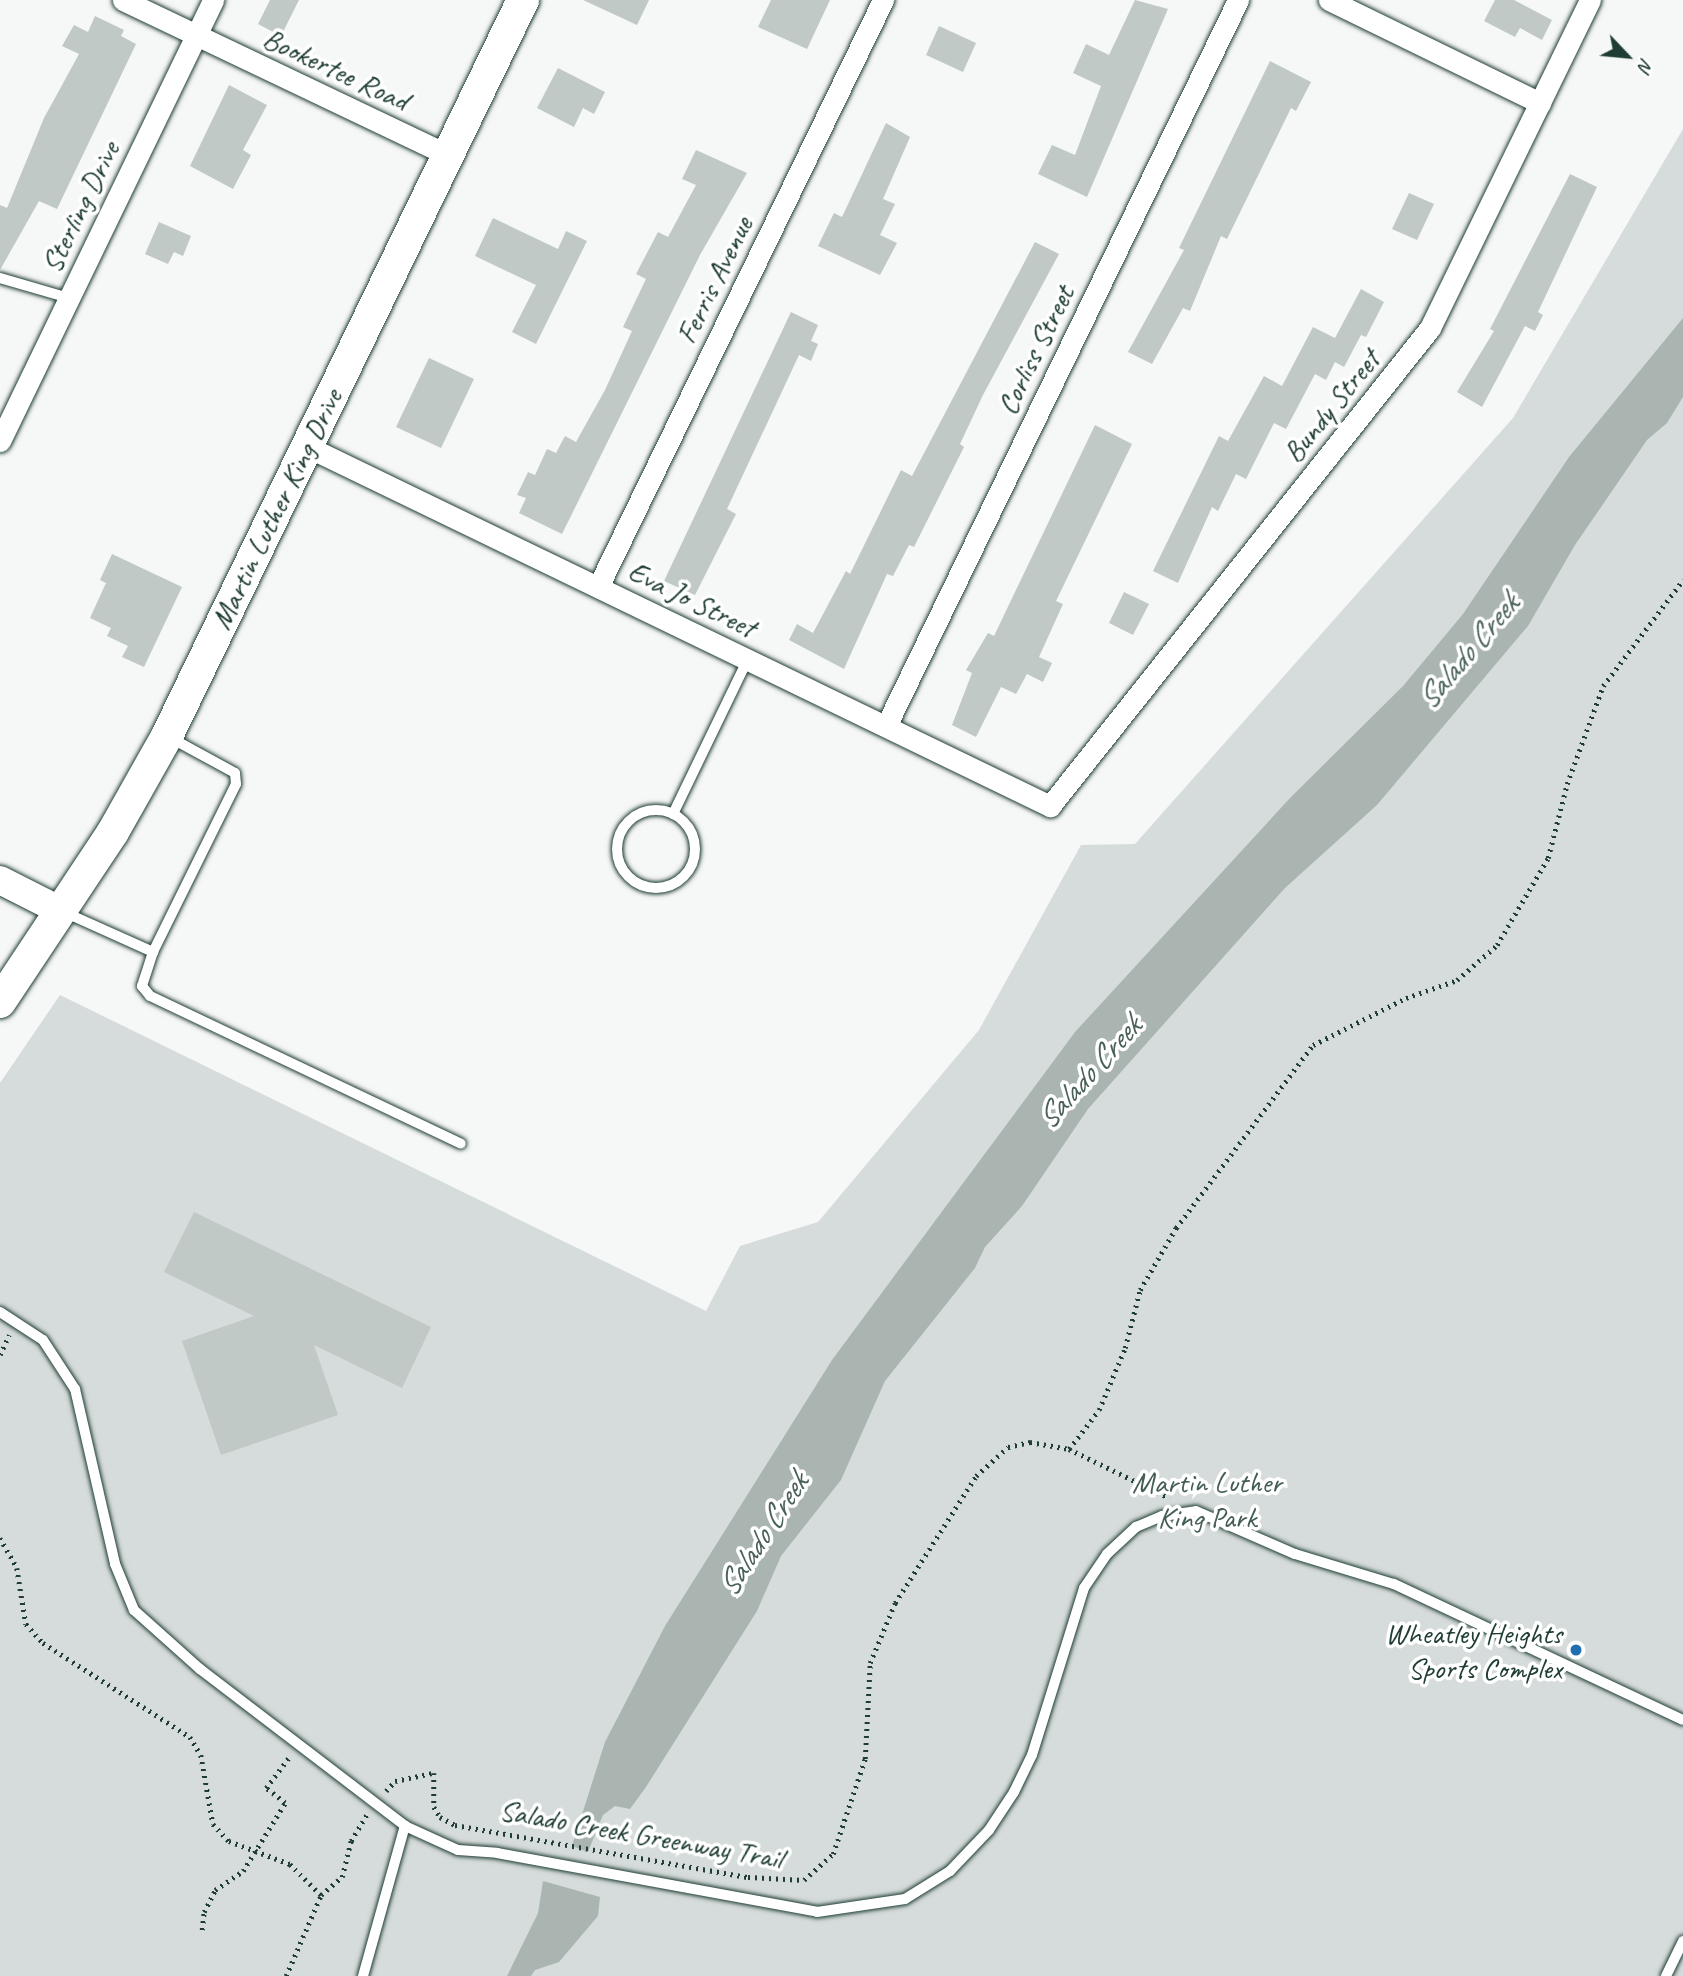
<!DOCTYPE html>
<html>
<head>
<meta charset="utf-8">
<style>
  body { margin:0 }
  #map { position:relative; width:1683px; height:1976px; overflow:hidden; background:#f6f7f7; font-family:Caveat,sans-serif }
  div>[style] { position:absolute }
  .green>* { inset:0; background:#d6dcdb }
  .water>* { inset:0; background:#aab5b1 }
  .building>* { inset:0; background:#c0c9c6 }
  .path>* { height:4.5px; margin-top:-2.25px; transform-origin:0; background:repeating-linear-gradient(90deg,#1f3d34 0 2px,transparent 0 7px) }
  .roads { filter:drop-shadow(0 0 2px #1f3d34) drop-shadow(0 0 2px #1f3d34) }
  .service>* { height:10px; margin:-5px; padding:0 5px; transform-origin:5px; border-radius:5px; background:#fff }
  .service>.ring { margin:-5px; padding:0; box-sizing:content-box; background:none; border:10px solid #fff; border-radius:50% }
  .minor>* { height:21px; margin:-10.5px; padding:0 10.5px; transform-origin:10.5px; border-radius:10.5px; background:#fff }
  .tertiary>* { height:28px; margin:-14px; padding:0 14px; transform-origin:14px; border-radius:14px; background:#fff }
  .secondary>* { height:32px; margin:-16px; padding:0 16px; transform-origin:16px; border-radius:16px; background:#fff }
  .dots>* { width:19px; height:19px; translate:-50% -50%; box-sizing:border-box; border:4px solid #fff; border-radius:50% }
  span { translate:-50% -50%; white-space:nowrap; text-align:center; line-height:1.15; -webkit-text-stroke:7px #fff; paint-order:stroke }
  .street-label { font-size:30px; color:#1f3d34 }
  .park-label { font-size:30px; color:#445d55 }
  .poi-label { font-size:30px; color:#1f3d34 }
  .right { translate:-100% -50%; text-align:right }
  .water-label { font-size:32px; color:#49615a; font-style:italic }
  .north { position:absolute; left:1592px; top:21px; width:70px; height:70px; -webkit-text-stroke:5px #fff; paint-order:stroke; rotate:116deg; font-size:19px; font-weight:700; line-height:28px; text-align:center; color:#1f3d34 }
  .north::after { content:''; display:block; margin:auto; width:24px; height:32px; background:#1f3d34; clip-path:polygon(50% 0,100% 100%,50% 72%,0 100%) }
</style>
</head>
<body>
<div id="map">
  <div class="green">
    <div style="clip-path:polygon(1683px 129px,1683px 1976px,0 1976px,0 1083px,60px 995px,706px 1311px,740px 1246px,818px 1222px,979px 1030px,1081px 845px,1135px 844px,1513px 418px)"></div>
  </div>
  <div class="water">
    <div style="clip-path:polygon(1683px 318px,1683px 397px,1667px 423px,1647px 440px,1575px 545px,1528px 626px,1377px 805px,1285px 888px,1088px 1109px,1022px 1206px,985px 1247px,975px 1268px,885px 1381px,841px 1480px,781px 1556px,757px 1611px,646px 1787px,630px 1809px,615px 1806px,603px 1815px,588px 1852px,572px 1846px,605px 1742px,665px 1626px,832px 1360px,1075px 1032px,1291px 797px,1403px 686px,1463px 614px,1569px 457px)"></div>
    <div style="clip-path:polygon(543px 1881px,600px 1897px,598px 1916px,559px 1962px,535px 1970px,531px 1976px,507px 1976px,538px 1913px)"></div>
  </div>
  <div class="building">
    <div style="clip-path:polygon(270px 0,299px 0,281px 36px,258px 24px)"></div>
    <div style="clip-path:polygon(583px 0,649px 0,637px 25px)"></div>
    <div style="clip-path:polygon(771px 0,830px 0,807px 49px,758px 27px)"></div>
    <div style="clip-path:polygon(1135px 0,1168px 9px,1087px 197px,1038px 174px,1052px 145px,1075px 155px,1101px 86px,1073px 73px,1086px 44px,1109px 55px)"></div>
    <div style="clip-path:polygon(1495px 0,1514px 0,1552px 20px,1542px 40px,1520px 28px,1515px 37px,1484px 21px)"></div>
    <div style="clip-path:polygon(95px 16px,124px 30px,121px 36px,136px 44px,57px 209px,39px 201px,0 270px,0 205px,7px 208px,44px 118px,79px 54px,62px 46px,74px 25px,88px 32px)"></div>
    <div style="clip-path:polygon(939px 26px,976px 43px,963px 72px,926px 55px)"></div>
    <div style="clip-path:polygon(1270px 61px,1311px 82px,1296px 111px,1291px 108px,1227px 239px,1221px 236px,1190px 311px,1183px 308px,1152px 364px,1128px 352px,1184px 250px,1179px 248px)"></div>
    <div style="clip-path:polygon(558px 68px,605px 92px,594px 114px,583px 108px,574px 127px,537px 108px)"></div>
    <div style="clip-path:polygon(229px 85px,267px 105px,243px 150px,251px 155px,233px 189px,190px 166px)"></div>
    <div style="clip-path:polygon(886px 123px,910px 137px,883px 199px,895px 204px,880px 235px,897px 243px,880px 275px,818px 246px,834px 213px,842px 217px)"></div>
    <div style="clip-path:polygon(696px 150px,747px 173px,700px 255px,562px 534px,519px 513px,526px 498px,517px 495px,528px 472px,535px 475px,547px 449px,556px 453px,565px 436px,576px 442px,605px 390px,632px 331px,623px 327px,646px 279px,636px 274px,658px 232px,668px 237px,696px 185px,682px 179px)"></div>
    <div style="clip-path:polygon(1570px 174px,1597px 187px,1538px 312px,1543px 315px,1535px 331px,1525px 326px,1482px 407px,1457px 392px,1494px 331px,1490px 329px)"></div>
    <div style="clip-path:polygon(1409px 193px,1434px 204px,1417px 240px,1392px 229px)"></div>
    <div style="clip-path:polygon(493px 218px,558px 249px,566px 231px,587px 241px,536px 344px,512px 332px,536px 285px,475px 256px)"></div>
    <div style="clip-path:polygon(159px 222px,191px 236px,183px 256px,174px 252px,168px 264px,145px 254px)"></div>
    <div style="clip-path:polygon(1035px 242px,1059px 254px,983px 395px,960px 444px,964px 447px,914px 547px,909px 545px,893px 576px,887px 574px,844px 669px,789px 640px,797px 624px,813px 633px,846px 571px,850px 574px,901px 470px,912px 476px)"></div>
    <div style="clip-path:polygon(1361px 289px,1384px 302px,1366px 337px,1361px 335px,1344px 367px,1335px 362px,1326px 380px,1315px 374px,1286px 429px,1274px 423px,1246px 479px,1236px 474px,1218px 511px,1212px 507px,1178px 583px,1153px 571px,1219px 436px,1228px 441px,1264px 376px,1282px 386px,1313px 327px,1335px 338px)"></div>
    <div style="clip-path:polygon(791px 312px,818px 325px,811px 341px,818px 344px,811px 361px,799px 355px,727px 509px,736px 514px,695px 595px,664px 581px)"></div>
    <div style="clip-path:polygon(429px 358px,474px 379px,441px 448px,396px 427px)"></div>
    <div style="clip-path:polygon(1095px 425px,1132px 444px,1056px 601px,1063px 604px,1039px 657px,1052px 663px,1043px 682px,1027px 674px,1016px 694px,1001px 687px,976px 737px,952px 725px,972px 673px,966px 670px,988px 633px,994px 636px)"></div>
    <div style="clip-path:polygon(112px 554px,182px 587px,144px 667px,122px 657px,128px 646px,107px 636px,111px 628px,90px 618px,106px 583px,100px 580px)"></div>
    <div style="clip-path:polygon(1124px 592px,1149px 604px,1133px 635px,1109px 623px)"></div>
    <div style="clip-path:polygon(194px 1212px,431px 1327px,402px 1388px,314px 1345px,338px 1415px,221px 1455px,182px 1341px,254px 1316px,164px 1272px)"></div>
  </div>
  <div class="path">
    <div style="left:0;top:1355px;width:22px;rotate:-66deg"></div>
    <div style="left:1069px;top:1449px;width:49px;rotate:-52.4deg"></div>
    <div style="left:1099px;top:1410px;width:67px;rotate:-67.2deg"></div>
    <div style="left:1125px;top:1348px;width:60px;rotate:-75.5deg"></div>
    <div style="left:1140px;top:1290px;width:72px;rotate:-59.9deg"></div>
    <div style="left:1176px;top:1228px;width:229px;rotate:-53.2deg"></div>
    <div style="left:1313px;top:1045px;width:104px;rotate:-26.8deg"></div>
    <div style="left:1406px;top:998px;width:54px;rotate:-19.4deg"></div>
    <div style="left:1457px;top:980px;width:53px;rotate:-41.2deg"></div>
    <div style="left:1497px;top:945px;width:101px;rotate:-59.6deg"></div>
    <div style="left:1548px;top:858px;width:76px;rotate:-75.6deg"></div>
    <div style="left:1567px;top:784px;width:104px;rotate:-69.8deg"></div>
    <div style="left:1603px;top:686px;width:133px;rotate:-53deg"></div>
    <div style="left:0;top:1538px;width:34px;rotate:60deg"></div>
    <div style="left:17px;top:1568px;width:57px;rotate:80.9deg"></div>
    <div style="left:26px;top:1624px;width:25px;rotate:48deg"></div>
    <div style="left:43px;top:1643px;width:174px;rotate:32.6deg"></div>
    <div style="left:190px;top:1737px;width:21px;rotate:59deg"></div>
    <div style="left:201px;top:1755px;width:70px;rotate:80.1deg"></div>
    <div style="left:213px;top:1824px;width:23px;rotate:47deg"></div>
    <div style="left:229px;top:1841px;width:65px;rotate:20.7deg"></div>
    <div style="left:290px;top:1864px;width:44px;rotate:45deg"></div>
    <div style="left:386px;top:1791px;width:13px;rotate:-48deg"></div>
    <div style="left:395px;top:1781px;width:40px;rotate:-12deg"></div>
    <div style="left:434px;top:1773px;width:34px;rotate:90deg"></div>
    <div style="left:434px;top:1807px;width:12px;rotate:59deg"></div>
    <div style="left:440px;top:1817px;width:17px;rotate:28deg"></div>
    <div style="left:455px;top:1825px;width:298px;rotate:10.1deg"></div>
    <div style="left:748px;top:1877px;width:56px;rotate:3.1deg"></div>
    <div style="left:804px;top:1880px;width:39px;rotate:-42deg"></div>
    <div style="left:833px;top:1854px;width:100px;rotate:-71.4deg"></div>
    <div style="left:865px;top:1759px;width:96px;rotate:-87deg"></div>
    <div style="left:870px;top:1663px;width:65px;rotate:-67.4deg"></div>
    <div style="left:895px;top:1603px;width:151px;rotate:-57.5deg"></div>
    <div style="left:976px;top:1476px;width:43px;rotate:-42.2deg"></div>
    <div style="left:1008px;top:1447px;width:23px;rotate:-13deg"></div>
    <div style="left:1030px;top:1442px;width:40px;rotate:10deg"></div>
    <div style="left:1069px;top:1449px;width:112px;rotate:25.9deg"></div>
    <div style="left:202px;top:1930px;width:18px;rotate:-84deg"></div>
    <div style="left:204px;top:1912px;width:25px;rotate:-63deg"></div>
    <div style="left:215px;top:1890px;width:34px;rotate:-34deg"></div>
    <div style="left:243px;top:1871px;width:80px;rotate:-58.3deg"></div>
    <div style="left:285px;top:1803px;width:24px;rotate:-142deg"></div>
    <div style="left:266px;top:1788px;width:38px;rotate:-53deg"></div>
    <div style="left:286px;top:1976px;width:88px;rotate:-66.6deg"></div>
    <div style="left:321px;top:1895px;width:28px;rotate:-41deg"></div>
    <div style="left:342px;top:1877px;width:37px;rotate:-76deg"></div>
    <div style="left:351px;top:1841px;width:31px;rotate:-59deg"></div>
  </div>
  <div class="roads">
    <div class="service">
      <div style="left:0;top:278px;width:72px;rotate:16.2deg"></div>
      <div style="left:169px;top:737px;width:75px;rotate:28.6deg"></div>
      <div style="left:235px;top:773px;width:11px;rotate:85deg"></div>
      <div style="left:236px;top:784px;width:187px;rotate:116.3deg"></div>
      <div style="left:153px;top:952px;width:36px;rotate:108deg"></div>
      <div style="left:142px;top:986px;width:13px;rotate:51deg"></div>
      <div style="left:150px;top:996px;width:344px;rotate:25.4deg"></div>
      <div class="ring" style="left:617px;top:810px;width:68px;height:68px"></div>
      <div style="left:673px;top:814px;width:172px;rotate:-64.2deg"></div>
      <div style="left:64px;top:912px;width:98px;rotate:24.2deg"></div>
      <div style="left:0;top:1312px;width:51px;rotate:33.1deg"></div>
      <div style="left:43px;top:1340px;width:59px;rotate:56.9deg"></div>
      <div style="left:75px;top:1389px;width:180px;rotate:77.1deg"></div>
      <div style="left:115px;top:1564px;width:50px;rotate:67.6deg"></div>
      <div style="left:134px;top:1610px;width:89px;rotate:41.8deg"></div>
      <div style="left:200px;top:1669px;width:258px;rotate:37.4deg"></div>
      <div style="left:405px;top:1826px;width:58px;rotate:24.4deg"></div>
      <div style="left:458px;top:1850px;width:39px;rotate:4deg"></div>
      <div style="left:497px;top:1853px;width:325px;rotate:10.4deg"></div>
      <div style="left:817px;top:1912px;width:89px;rotate:-8.4deg"></div>
      <div style="left:905px;top:1899px;width:53px;rotate:-31.9deg"></div>
      <div style="left:950px;top:1871px;width:57px;rotate:-46.4deg"></div>
      <div style="left:989px;top:1830px;width:45px;rotate:-56.7deg"></div>
      <div style="left:1014px;top:1792px;width:41px;rotate:-64.1deg"></div>
      <div style="left:1032px;top:1755px;width:175px;rotate:-72.7deg"></div>
      <div style="left:1084px;top:1588px;width:41px;rotate:-55.9deg"></div>
      <div style="left:1107px;top:1554px;width:40px;rotate:-43deg"></div>
      <div style="left:1136px;top:1527px;width:28px;rotate:-23deg"></div>
      <div style="left:1162px;top:1516px;width:34px;rotate:-8deg"></div>
      <div style="left:1196px;top:1511px;width:108px;rotate:23.5deg"></div>
      <div style="left:1295px;top:1554px;width:103px;rotate:16.9deg"></div>
      <div style="left:1394px;top:1584px;width:319px;rotate:25.2deg"></div>
      <div style="left:363px;top:1976px;width:156px;rotate:-74.4deg"></div>
      <div style="left:1666px;top:1976px;width:39px;rotate:-64deg"></div>
    </div>
    <div class="minor">
      <div style="left:123px;top:0;width:360px;rotate:25.5deg"></div>
      <div style="left:1329px;top:0;width:235px;rotate:26deg"></div>
      <div style="left:0;top:441px;width:490px;rotate:-64.2deg"></div>
      <div style="left:306px;top:446px;width:827px;rotate:25.82deg"></div>
      <div style="left:1050px;top:806px;width:611px;rotate:-51.52deg"></div>
      <div style="left:1430px;top:328px;width:365px;rotate:-64deg"></div>
      <div style="left:598px;top:587px;width:653px;rotate:-64.1deg"></div>
      <div style="left:886px;top:726px;width:807px;rotate:-64.13deg"></div>
    </div>
    <div class="tertiary">
      <div style="left:0;top:880px;width:68px;rotate:26.9deg"></div>
    </div>
    <div class="secondary">
      <div style="left:0;top:1002px;width:204px;rotate:-56.4deg"></div>
      <div style="left:113px;top:832px;width:110px;rotate:-60.6deg"></div>
      <div style="left:167px;top:736px;width:818px;rotate:-64.19deg"></div>
    </div>
  </div>
  <div class="dots">
    <div style="left:1576px;top:1650px;background:#1f6fb2"></div>
  </div>
  <div class="street-label">
    <span style="left:336px;top:69px;rotate:25deg">Bookertee Road</span>
    <span style="left:80px;top:207px;rotate:-64deg">Sterling Drive</span>
    <span style="left:714px;top:280px;rotate:-64deg">Ferris Avenue</span>
    <span style="left:1035px;top:350px;rotate:-64deg">Corliss Street</span>
    <span style="left:1331px;top:406px;rotate:-51deg">Bundy Street</span>
    <span style="left:276px;top:509px;rotate:-64deg">Martin Luther King Drive</span>
    <span style="left:692px;top:599px;rotate:26deg">Eva Jo Street</span>
    <span style="left:641px;top:1834px;rotate:10deg">Salado Creek Greenway Trail</span>
  </div>
  <div class="park-label">
    <span style="left:1207px;top:1499px">Martin Luther<br>King Park</span>
  </div>
  <div class="poi-label">
    <span class="right" style="left:1562px;top:1650px">Wheatley Heights<br>Sports Complex</span>
  </div>
  <div class="water-label">
    <span style="left:1468px;top:652px;rotate:-50deg">Salado Creek</span>
    <span style="left:1089px;top:1073px;rotate:-48deg">Salado Creek</span>
    <span style="left:763px;top:1535px;rotate:-57deg">Salado Creek</span>
  </div>
  <div class="north">N</div>
</div>
</body>
</html>
